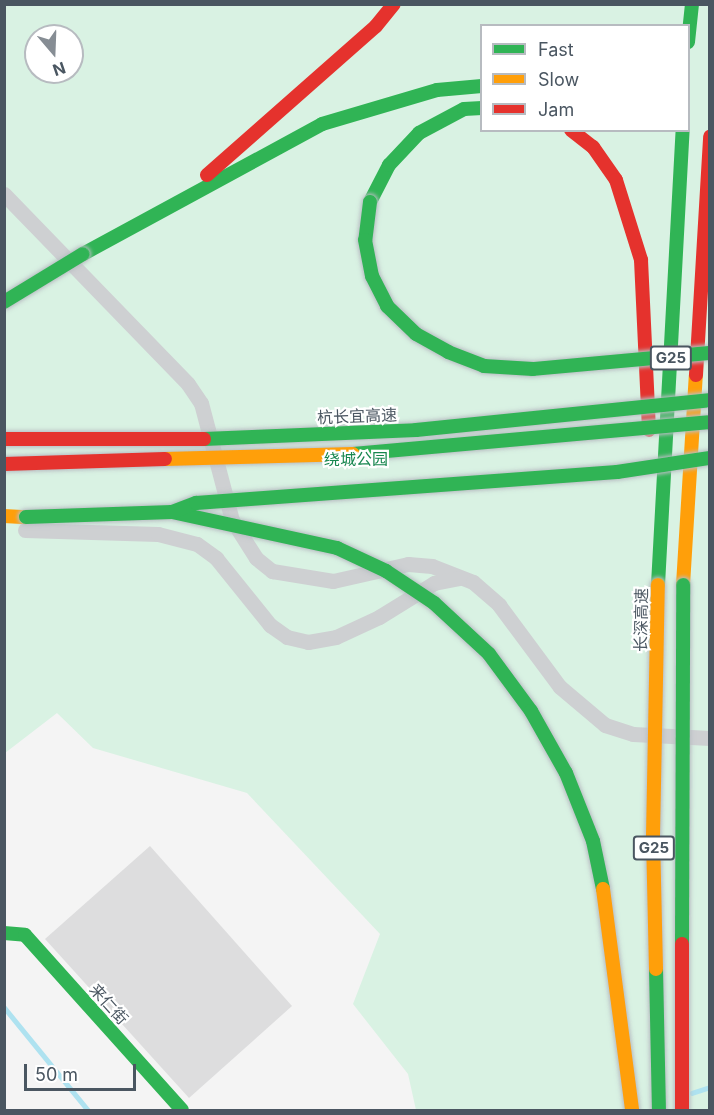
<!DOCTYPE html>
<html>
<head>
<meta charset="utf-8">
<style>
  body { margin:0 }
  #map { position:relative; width:714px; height:1115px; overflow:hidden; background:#f4f4f4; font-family:Inter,"Noto Sans SC",sans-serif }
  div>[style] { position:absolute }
  .green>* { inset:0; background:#d9f2e3 }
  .stream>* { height:4.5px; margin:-2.25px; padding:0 2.25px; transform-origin:2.25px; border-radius:2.25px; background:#aee2f0 }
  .building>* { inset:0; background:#ddddde }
  .street>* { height:15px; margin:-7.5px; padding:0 7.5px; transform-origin:7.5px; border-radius:7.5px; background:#ced0d2 }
  .fast>* { height:14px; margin:-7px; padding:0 7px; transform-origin:7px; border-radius:7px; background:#30b455 }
  .slow>* { height:14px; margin:-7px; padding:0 7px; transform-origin:7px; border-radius:7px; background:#ff9f0a }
  .jam>* { height:14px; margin:-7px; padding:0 7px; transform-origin:7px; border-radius:7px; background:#e5322d }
  .bridges { filter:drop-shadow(0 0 2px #b9bec3) drop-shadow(0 0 2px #b9bec3) }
  .fast-bridge>* { height:14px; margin:-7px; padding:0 7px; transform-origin:7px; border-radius:7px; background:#30b455 }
  .slow-bridge>* { height:14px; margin:-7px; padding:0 7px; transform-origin:7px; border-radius:7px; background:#ff9f0a }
  .jam-bridge>* { height:14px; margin:-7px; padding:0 7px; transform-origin:7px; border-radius:7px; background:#e5322d }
  span { translate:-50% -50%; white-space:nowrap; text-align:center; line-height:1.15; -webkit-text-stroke:4.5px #fff; paint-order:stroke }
  .shield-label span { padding:2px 4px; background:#fff; border:2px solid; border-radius:4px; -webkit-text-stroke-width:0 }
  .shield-label { font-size:15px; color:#4a5661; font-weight:700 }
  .street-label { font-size:16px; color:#4a5661 }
  .park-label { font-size:16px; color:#17864f }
  .frame { position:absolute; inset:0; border:6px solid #4a5661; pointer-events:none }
  .legend { position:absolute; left:480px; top:24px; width:210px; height:108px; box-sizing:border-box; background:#fff; border:2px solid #b7bbc0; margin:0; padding:8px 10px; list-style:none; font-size:18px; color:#4a5661 }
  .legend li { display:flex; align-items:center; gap:12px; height:30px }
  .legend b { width:30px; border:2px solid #b7bbc0 }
  .north { position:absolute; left:24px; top:24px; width:60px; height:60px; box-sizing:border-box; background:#fff; border:2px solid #b7bbc0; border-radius:50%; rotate:161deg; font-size:16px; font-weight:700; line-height:24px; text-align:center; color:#4a5661 }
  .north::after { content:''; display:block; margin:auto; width:21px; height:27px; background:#868d94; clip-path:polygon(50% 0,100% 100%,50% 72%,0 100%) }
  .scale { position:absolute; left:24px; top:1064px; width:112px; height:27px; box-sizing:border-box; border:3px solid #4a5661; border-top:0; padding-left:8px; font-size:18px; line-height:21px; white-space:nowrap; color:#4a5661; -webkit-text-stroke:4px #fff; paint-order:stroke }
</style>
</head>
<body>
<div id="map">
  <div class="green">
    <div style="clip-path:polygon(evenodd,5px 5px,709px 5px,709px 1110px,416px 1110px,408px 1074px,353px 1004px,380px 934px,247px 793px,93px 748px,57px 713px,5px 753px,5px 5px,482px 26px,688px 26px,688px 130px,482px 130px,482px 26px,5px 5px,36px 36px,72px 36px,72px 72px,36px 72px,36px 36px)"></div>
  </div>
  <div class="stream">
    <div style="left:4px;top:1007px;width:133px;rotate:50.8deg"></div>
    <div style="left:692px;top:1093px;width:19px;rotate:-18deg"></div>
  </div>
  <div class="building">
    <div style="clip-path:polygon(150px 846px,292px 1006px,189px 1098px,45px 939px)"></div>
  </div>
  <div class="street">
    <div style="left:4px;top:194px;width:264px;rotate:45.9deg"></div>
    <div style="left:188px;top:384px;width:23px;rotate:56deg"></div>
    <div style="left:201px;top:403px;width:121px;rotate:75.2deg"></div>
    <div style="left:232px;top:520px;width:45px;rotate:57.7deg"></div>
    <div style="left:256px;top:558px;width:21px;rotate:39deg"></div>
    <div style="left:272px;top:571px;width:62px;rotate:9.3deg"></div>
    <div style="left:333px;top:581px;width:77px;rotate:-12.8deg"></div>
    <div style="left:408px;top:564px;width:24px;rotate:5deg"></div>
    <div style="left:432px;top:566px;width:44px;rotate:21.3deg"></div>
    <div style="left:473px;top:582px;width:35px;rotate:41deg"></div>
    <div style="left:499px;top:605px;width:102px;rotate:53.4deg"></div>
    <div style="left:560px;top:687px;width:59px;rotate:40.2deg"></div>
    <div style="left:605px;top:725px;width:29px;rotate:18deg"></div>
    <div style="left:633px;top:734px;width:77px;rotate:3deg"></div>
    <div style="left:25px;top:530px;width:133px;rotate:1.7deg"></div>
    <div style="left:158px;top:534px;width:40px;rotate:14.4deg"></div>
    <div style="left:197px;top:544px;width:24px;rotate:36deg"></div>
    <div style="left:216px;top:558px;width:86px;rotate:51.1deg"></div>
    <div style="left:270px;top:625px;width:21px;rotate:35deg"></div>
    <div style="left:287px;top:637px;width:22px;rotate:13deg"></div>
    <div style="left:308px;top:642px;width:28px;rotate:-10deg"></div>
    <div style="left:336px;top:637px;width:47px;rotate:-24.9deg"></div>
    <div style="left:379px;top:617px;width:65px;rotate:-31.7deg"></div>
    <div style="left:434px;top:583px;width:25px;rotate:-11deg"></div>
  </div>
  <div class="fast">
    <div style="left:688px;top:42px;width:38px;rotate:-84deg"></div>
    <div style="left:370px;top:202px;width:42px;rotate:-62.8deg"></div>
    <div style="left:389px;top:165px;width:44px;rotate:-46.8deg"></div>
    <div style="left:419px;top:133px;width:51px;rotate:-28.1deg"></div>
    <div style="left:464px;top:109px;width:18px;rotate:-3deg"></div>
    <div style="left:83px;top:254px;width:272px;rotate:-28.5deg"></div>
    <div style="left:322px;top:124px;width:120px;rotate:-16.5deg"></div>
    <div style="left:437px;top:90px;width:45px;rotate:-5.1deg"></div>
    <div style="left:658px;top:585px;width:456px;rotate:-86.9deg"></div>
    <div style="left:4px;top:933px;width:21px;rotate:5deg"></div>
    <div style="left:25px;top:935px;width:235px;rotate:48.1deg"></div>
  </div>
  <div class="slow">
    <div style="left:4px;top:516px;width:22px;rotate:3deg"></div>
    <div style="left:683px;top:585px;width:210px;rotate:-86.5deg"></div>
  </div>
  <div class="jam">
    <div style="left:571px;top:130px;width:28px;rotate:38deg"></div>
    <div style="left:593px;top:147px;width:40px;rotate:55.1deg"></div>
    <div style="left:616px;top:180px;width:84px;rotate:72.6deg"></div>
    <div style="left:641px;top:260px;width:170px;rotate:87.3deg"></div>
    <div style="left:207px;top:175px;width:225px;rotate:-41.4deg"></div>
    <div style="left:376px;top:26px;width:28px;rotate:-51deg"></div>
    <div style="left:696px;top:375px;width:239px;rotate:-86.6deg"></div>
  </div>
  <div class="bridges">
    <div class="fast-bridge">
      <div style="left:370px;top:202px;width:38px;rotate:97deg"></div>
      <div style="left:365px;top:240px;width:37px;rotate:79deg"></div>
      <div style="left:372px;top:276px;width:34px;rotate:63deg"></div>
      <div style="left:387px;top:306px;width:40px;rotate:44deg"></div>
      <div style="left:416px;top:334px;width:37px;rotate:29deg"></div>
      <div style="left:448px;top:352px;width:39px;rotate:21deg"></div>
      <div style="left:484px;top:366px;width:49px;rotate:3.5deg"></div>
      <div style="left:533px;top:369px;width:178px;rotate:-5.2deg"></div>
      <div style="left:4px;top:302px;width:92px;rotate:-31.3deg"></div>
      <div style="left:204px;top:439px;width:212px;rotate:-2.4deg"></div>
      <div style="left:416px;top:430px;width:296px;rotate:-5.8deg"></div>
      <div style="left:353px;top:454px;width:358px;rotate:-5.1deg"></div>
      <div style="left:172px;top:512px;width:169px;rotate:12.3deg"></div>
      <div style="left:337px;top:548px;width:54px;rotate:25.1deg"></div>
      <div style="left:386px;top:571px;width:58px;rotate:33.7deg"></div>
      <div style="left:434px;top:603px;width:75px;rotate:42.8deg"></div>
      <div style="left:489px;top:654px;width:71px;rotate:53.6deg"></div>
      <div style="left:531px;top:711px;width:71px;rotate:60.6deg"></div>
      <div style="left:566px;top:773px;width:73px;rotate:68.3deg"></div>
      <div style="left:593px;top:841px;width:49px;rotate:78.2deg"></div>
      <div style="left:26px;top:517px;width:146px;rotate:-2deg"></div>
      <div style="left:172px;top:512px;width:26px;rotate:-21deg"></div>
      <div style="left:196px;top:503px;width:422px;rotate:-4.2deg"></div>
      <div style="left:617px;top:472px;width:94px;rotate:-8.6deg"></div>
      <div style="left:682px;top:944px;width:359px;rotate:-89.8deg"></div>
      <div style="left:656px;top:969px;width:141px;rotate:88.8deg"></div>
    </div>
    <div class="slow-bridge">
      <div style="left:165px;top:459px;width:188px;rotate:-1.5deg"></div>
      <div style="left:603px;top:889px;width:223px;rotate:82.5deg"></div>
      <div style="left:656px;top:969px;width:133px;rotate:-91.3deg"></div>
      <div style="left:653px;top:836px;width:251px;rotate:-88.9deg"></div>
    </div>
    <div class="jam-bridge">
      <div style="left:4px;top:439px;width:200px"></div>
      <div style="left:4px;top:464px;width:161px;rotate:-1.8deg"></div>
      <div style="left:682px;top:1110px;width:166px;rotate:-90deg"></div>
    </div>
  </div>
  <div class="shield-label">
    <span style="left:671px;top:358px">G25</span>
    <span style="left:654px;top:848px">G25</span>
  </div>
  <div class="street-label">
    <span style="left:357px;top:416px;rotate:-2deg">杭长宜高速</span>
    <span style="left:641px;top:620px;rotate:-89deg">长深高速</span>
    <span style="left:109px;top:1004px;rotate:48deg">来仁街</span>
  </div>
  <div class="park-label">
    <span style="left:356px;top:459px">绕城公园</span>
  </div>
  <div class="frame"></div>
  <ul class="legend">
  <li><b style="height:8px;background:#30b455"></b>Fast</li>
  <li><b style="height:8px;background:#ff9f0a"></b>Slow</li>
  <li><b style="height:8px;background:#e5322d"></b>Jam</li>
  </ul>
  <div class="north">N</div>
  <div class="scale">50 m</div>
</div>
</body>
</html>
